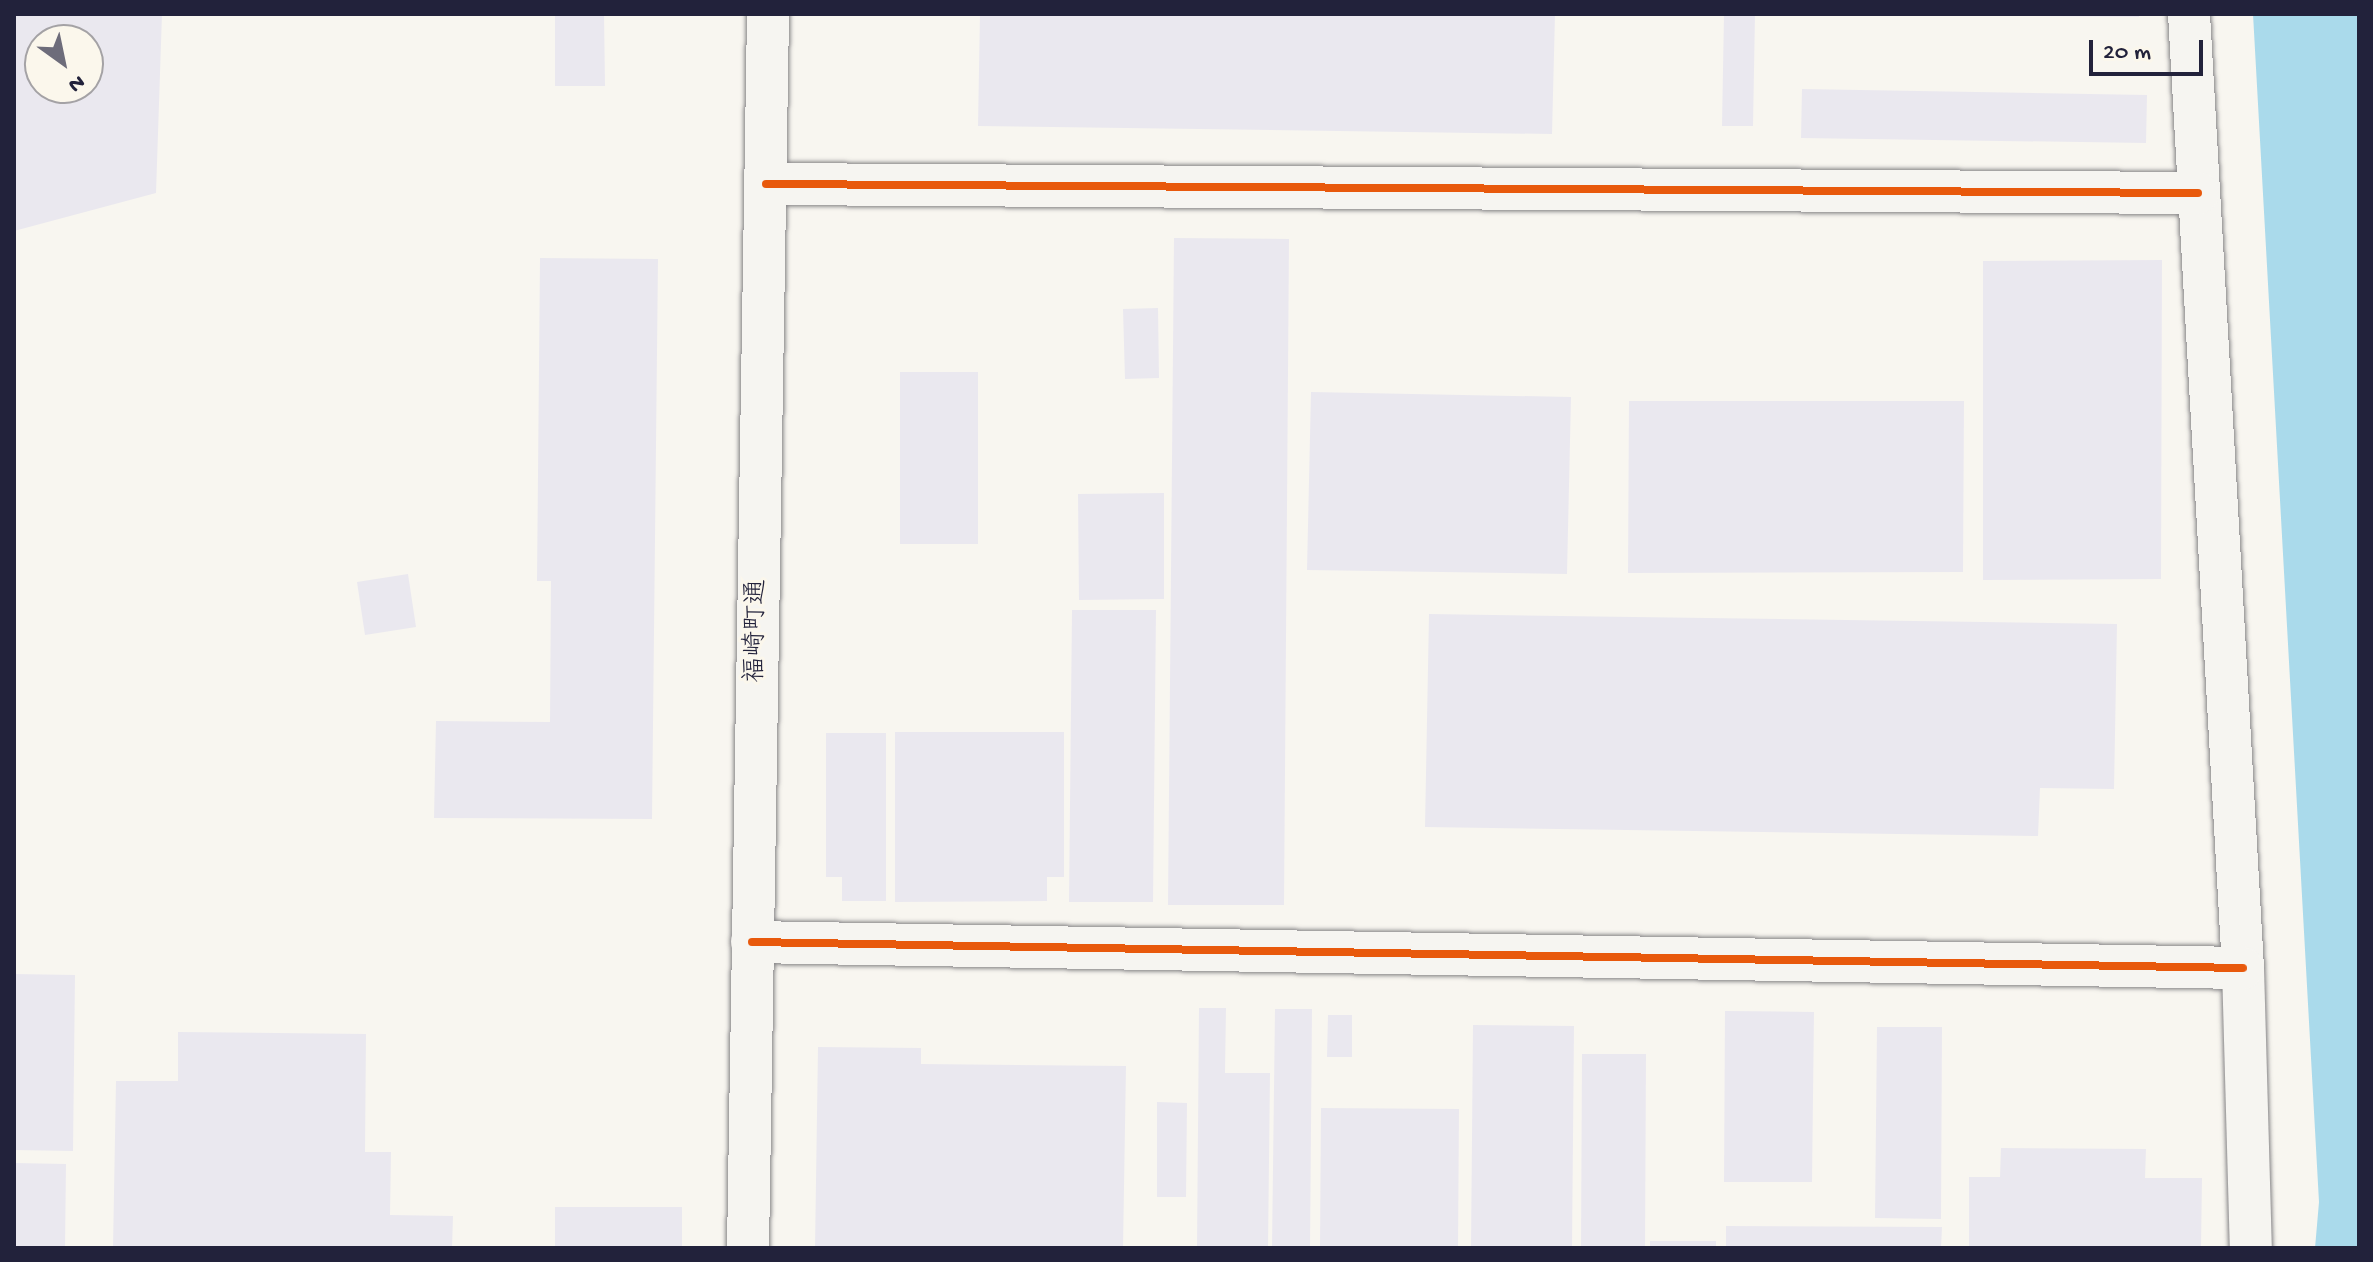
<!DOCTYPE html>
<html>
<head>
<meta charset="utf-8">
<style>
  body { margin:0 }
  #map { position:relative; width:2373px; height:1262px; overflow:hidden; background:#f8f6f0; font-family:"Gochi Hand","Klee One",sans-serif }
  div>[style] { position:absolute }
  .water>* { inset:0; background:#aadaeb }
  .building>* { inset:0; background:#eae8ef }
  .roads { filter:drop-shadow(0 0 2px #878688) drop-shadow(0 0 2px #878688) }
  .minor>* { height:42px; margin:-21px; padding:0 21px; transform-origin:21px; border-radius:21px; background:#f6f5f1 }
  .cycleway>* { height:8px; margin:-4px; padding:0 4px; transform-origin:4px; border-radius:4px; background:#e8590c }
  span { translate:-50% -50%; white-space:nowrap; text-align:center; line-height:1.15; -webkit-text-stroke:6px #fbf7ec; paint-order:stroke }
  .street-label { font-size:26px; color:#22223b }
  .frame { position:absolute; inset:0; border:16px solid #22223b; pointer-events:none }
  .north { position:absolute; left:24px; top:24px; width:80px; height:80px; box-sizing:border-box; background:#fbf7ec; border:2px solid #a4a2a5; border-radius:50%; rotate:147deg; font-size:22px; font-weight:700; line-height:32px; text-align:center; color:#22223b }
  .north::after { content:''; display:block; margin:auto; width:28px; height:36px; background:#6d6c7a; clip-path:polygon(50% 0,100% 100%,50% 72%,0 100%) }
  .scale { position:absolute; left:2089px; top:40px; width:114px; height:36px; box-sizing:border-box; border:4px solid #22223b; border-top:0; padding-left:10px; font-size:24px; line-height:28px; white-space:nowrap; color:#22223b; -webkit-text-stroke:6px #fbf7ec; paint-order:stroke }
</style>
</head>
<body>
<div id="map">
  <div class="water">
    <div style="clip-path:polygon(2253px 14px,2359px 14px,2359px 1248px,2315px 1248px,2319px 1202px)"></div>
  </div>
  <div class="building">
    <div style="clip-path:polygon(evenodd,14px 14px,162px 14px,156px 193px,14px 231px,14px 14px,40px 40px,88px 40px,88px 88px,40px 88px,40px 40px)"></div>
    <div style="clip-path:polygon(555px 14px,604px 14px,605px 86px,555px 86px)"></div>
    <div style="clip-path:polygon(980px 14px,1555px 14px,1552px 134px,978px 126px)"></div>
    <div style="clip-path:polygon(1724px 14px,1755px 14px,1753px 126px,1722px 126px)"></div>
    <div style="clip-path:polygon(1800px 14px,2139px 14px,2139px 17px)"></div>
    <div style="clip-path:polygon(1802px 89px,2147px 95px,2146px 143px,1801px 138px)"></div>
    <div style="clip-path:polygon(1174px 238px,1289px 239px,1284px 905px,1168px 905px)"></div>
    <div style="clip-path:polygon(540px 258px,658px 259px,652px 819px,434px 818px,436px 721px,550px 722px,551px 581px,537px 581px)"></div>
    <div style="clip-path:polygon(2162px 260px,2161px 579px,1983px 580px,1983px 261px)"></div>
    <div style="clip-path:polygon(1158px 308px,1159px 378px,1125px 379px,1123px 309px)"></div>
    <div style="clip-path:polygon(900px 372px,978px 372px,978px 544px,900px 544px)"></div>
    <div style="clip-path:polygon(1311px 392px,1571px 397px,1567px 574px,1307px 570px)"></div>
    <div style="clip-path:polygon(1629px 401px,1964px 401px,1963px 572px,1628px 573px)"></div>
    <div style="clip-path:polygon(1164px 493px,1164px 599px,1079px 600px,1078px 494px)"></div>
    <div style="clip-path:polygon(408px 574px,416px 627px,365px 635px,357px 582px)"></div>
    <div style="clip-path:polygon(1072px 610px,1156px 610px,1153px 902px,1069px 902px)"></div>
    <div style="clip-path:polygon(1429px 614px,2117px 624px,2114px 789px,2040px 788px,2038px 836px,1425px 827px)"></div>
    <div style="clip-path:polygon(895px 732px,1064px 732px,1064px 877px,1047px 877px,1047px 901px,895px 902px)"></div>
    <div style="clip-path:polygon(826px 733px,886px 733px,886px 901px,842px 901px,842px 877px,826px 877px)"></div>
    <div style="clip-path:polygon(14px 974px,75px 975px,73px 1151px,14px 1150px)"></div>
    <div style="clip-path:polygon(1199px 1008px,1226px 1008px,1225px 1073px,1270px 1073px,1268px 1248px,1197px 1248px)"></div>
    <div style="clip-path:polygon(1275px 1009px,1312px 1009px,1310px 1248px,1272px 1248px)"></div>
    <div style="clip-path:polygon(1725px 1011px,1814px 1012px,1812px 1182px,1724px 1182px)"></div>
    <div style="clip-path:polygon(1328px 1015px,1352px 1015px,1352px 1057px,1327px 1057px)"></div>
    <div style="clip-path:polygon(1473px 1025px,1574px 1026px,1572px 1248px,1471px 1248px)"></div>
    <div style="clip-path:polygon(1877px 1027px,1942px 1027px,1941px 1219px,1875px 1218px)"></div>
    <div style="clip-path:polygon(178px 1032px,366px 1034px,365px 1152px,391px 1152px,390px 1215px,453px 1216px,452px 1248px,113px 1248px,116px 1081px,178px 1081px)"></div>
    <div style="clip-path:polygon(818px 1047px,921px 1048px,921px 1064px,1126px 1066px,1123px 1248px,815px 1248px)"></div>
    <div style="clip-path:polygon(1582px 1054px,1646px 1054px,1645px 1248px,1581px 1248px)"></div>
    <div style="clip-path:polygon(1157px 1102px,1187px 1103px,1186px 1197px,1157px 1197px)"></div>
    <div style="clip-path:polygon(1321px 1108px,1459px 1109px,1458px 1248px,1320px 1248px)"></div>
    <div style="clip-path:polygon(2001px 1148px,2146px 1149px,2145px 1178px,2202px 1178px,2201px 1248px,1969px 1248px,1969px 1177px,2000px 1177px)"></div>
    <div style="clip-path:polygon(14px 1163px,66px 1164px,65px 1248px,14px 1248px)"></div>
    <div style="clip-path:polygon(555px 1207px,682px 1207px,682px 1248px,555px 1248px)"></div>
    <div style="clip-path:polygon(1726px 1226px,1942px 1227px,1941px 1248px,1726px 1248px)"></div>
    <div style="clip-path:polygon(1650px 1241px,1716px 1241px,1716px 1248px,1650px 1248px)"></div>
  </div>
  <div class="roads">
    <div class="minor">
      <div style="left:2189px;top:14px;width:956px;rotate:86.76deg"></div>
      <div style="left:2243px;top:968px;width:280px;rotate:88.4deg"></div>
      <div style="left:766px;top:184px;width:1432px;rotate:0.36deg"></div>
      <div style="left:752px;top:942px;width:1491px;rotate:1deg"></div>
      <div style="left:748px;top:1248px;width:1234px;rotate:-89.07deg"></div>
    </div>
  </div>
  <div class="cycleway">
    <div style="left:766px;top:184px;width:1432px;rotate:0.36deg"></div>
    <div style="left:752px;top:942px;width:1491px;rotate:1deg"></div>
  </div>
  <div class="street-label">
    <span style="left:758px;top:631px;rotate:-89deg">福崎町通</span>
  </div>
  <div class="frame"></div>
  <div class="north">N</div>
  <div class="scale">20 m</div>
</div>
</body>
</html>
